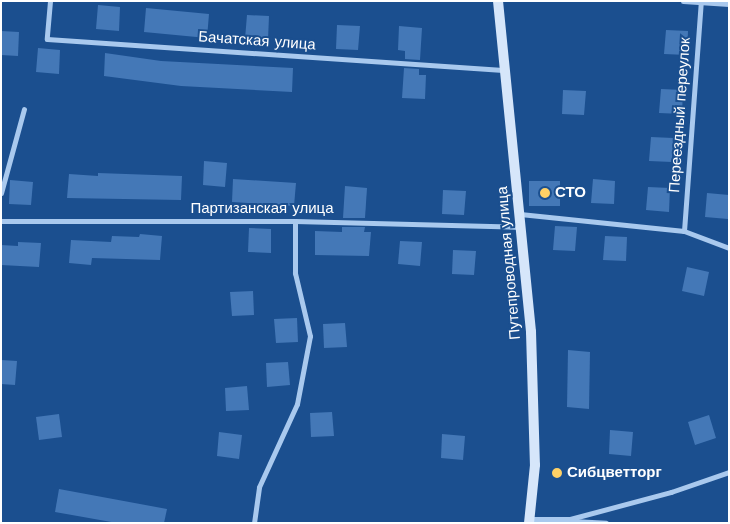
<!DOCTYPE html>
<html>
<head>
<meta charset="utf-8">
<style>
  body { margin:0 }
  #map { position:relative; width:730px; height:524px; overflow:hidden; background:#1b4f8f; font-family:"Work Sans",sans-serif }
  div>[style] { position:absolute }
  .building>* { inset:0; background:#4478b7 }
  .street>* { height:5px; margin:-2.5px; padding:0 2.5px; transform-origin:2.5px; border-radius:2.5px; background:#a9c9ee }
  .secondary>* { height:10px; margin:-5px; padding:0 5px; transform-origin:5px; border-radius:5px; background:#d6e6fa }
  .dots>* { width:14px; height:14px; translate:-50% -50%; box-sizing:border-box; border:2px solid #1b4f8f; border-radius:50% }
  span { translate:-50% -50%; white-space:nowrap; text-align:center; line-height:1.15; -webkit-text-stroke:4px #1b4f8f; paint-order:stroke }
  .street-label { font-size:15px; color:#fff }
  .poi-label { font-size:15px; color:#fff; font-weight:700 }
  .left { translate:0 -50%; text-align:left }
  .frame { position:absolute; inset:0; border:2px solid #fff; pointer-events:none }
</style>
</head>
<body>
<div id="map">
  <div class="building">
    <div style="clip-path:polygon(98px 5px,120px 7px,119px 31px,96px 29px)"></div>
    <div style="clip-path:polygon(146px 8px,209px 14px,207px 38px,144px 32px)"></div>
    <div style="clip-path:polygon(247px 15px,269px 16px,268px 40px,245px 39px)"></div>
    <div style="clip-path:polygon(337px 25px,360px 26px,358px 50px,336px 49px)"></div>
    <div style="clip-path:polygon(399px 26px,422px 28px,420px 60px,405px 59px,405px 51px,398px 50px)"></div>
    <div style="clip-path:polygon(666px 30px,688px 31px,687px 55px,664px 54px)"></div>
    <div style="clip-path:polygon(1px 31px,19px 32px,18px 56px,1px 55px)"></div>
    <div style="clip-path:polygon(38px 48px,60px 50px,59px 74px,36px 72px)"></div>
    <div style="clip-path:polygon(105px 53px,161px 61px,293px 68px,292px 92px,181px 86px,104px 76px)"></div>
    <div style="clip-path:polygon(404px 68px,419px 69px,419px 75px,426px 75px,425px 99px,402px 98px)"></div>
    <div style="clip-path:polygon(661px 89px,683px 90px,682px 114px,659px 113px)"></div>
    <div style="clip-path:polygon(563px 90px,586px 91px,584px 115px,562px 114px)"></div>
    <div style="clip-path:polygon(651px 137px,673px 138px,672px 162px,649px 161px)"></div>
    <div style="clip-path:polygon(204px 161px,227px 163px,225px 187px,203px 185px)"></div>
    <div style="clip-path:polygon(98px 173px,182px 176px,181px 200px,67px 198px,69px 174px,98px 176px)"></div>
    <div style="clip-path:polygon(233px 179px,296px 183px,294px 206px,232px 202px)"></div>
    <div style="clip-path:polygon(593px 179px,615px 181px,614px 204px,591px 203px)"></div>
    <div style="clip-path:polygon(10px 180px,33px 182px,31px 205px,9px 204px)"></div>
    <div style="clip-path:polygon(529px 181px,560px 181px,560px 206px,529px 206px)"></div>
    <div style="clip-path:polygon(345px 186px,367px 188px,365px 218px,343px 218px)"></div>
    <div style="clip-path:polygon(648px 187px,670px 188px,669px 212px,646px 210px)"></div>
    <div style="clip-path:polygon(443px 190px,466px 191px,464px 215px,442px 214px)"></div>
    <div style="clip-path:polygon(707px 193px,729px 195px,728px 219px,705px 217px)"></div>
    <div style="clip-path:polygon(555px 226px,577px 227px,575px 251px,553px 250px)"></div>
    <div style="clip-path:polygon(342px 227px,365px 227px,364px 232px,371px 232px,369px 256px,315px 255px,315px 231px,342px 232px)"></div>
    <div style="clip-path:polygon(249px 228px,271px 229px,271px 253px,248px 252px)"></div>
    <div style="clip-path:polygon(140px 234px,162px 236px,160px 260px,92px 258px,91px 265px,69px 263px,71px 240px,111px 242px,112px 236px,139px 237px)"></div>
    <div style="clip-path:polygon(605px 236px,627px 237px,626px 261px,603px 260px)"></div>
    <div style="clip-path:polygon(400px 241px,422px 242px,420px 266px,398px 264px)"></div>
    <div style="clip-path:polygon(18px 242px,41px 243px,39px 267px,1px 265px,1px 245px,18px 246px)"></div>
    <div style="clip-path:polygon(453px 250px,476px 251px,474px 275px,452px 274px)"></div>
    <div style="clip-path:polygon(687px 267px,709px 272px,704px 296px,682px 291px)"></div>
    <div style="clip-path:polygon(253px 291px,254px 315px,232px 316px,230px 292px)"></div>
    <div style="clip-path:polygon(297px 318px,298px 342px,276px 343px,274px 319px)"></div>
    <div style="clip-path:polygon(345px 323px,347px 347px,324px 348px,323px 324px)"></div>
    <div style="clip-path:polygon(568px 350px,590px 352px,589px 409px,567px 407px)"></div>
    <div style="clip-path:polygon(1px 360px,17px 361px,15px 385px,1px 384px)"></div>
    <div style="clip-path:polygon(288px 362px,290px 385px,267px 387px,266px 363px)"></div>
    <div style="clip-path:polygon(247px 386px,249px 410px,226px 411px,225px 388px)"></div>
    <div style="clip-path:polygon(332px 412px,334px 436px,311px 437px,310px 413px)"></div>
    <div style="clip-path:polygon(59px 414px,62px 437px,39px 440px,36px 417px)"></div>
    <div style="clip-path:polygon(709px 415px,716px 438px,695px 445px,688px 422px)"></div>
    <div style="clip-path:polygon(610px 430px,633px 432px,631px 456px,609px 454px)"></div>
    <div style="clip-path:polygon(219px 432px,242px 435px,239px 459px,217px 456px)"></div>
    <div style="clip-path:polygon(442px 434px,465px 436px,463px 460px,441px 458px)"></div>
    <div style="clip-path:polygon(59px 489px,167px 509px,164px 523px,117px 523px,55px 512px)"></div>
  </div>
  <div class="street">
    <div style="left:50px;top:1px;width:38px;rotate:95deg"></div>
    <div style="left:47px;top:39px;width:457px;rotate:3.9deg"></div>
    <div style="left:683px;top:1px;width:46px;rotate:3.7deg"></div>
    <div style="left:1px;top:193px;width:87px;rotate:-74.7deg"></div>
    <div style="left:520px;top:214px;width:165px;rotate:5.9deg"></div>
    <div style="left:684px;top:231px;width:48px;rotate:20.7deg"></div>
    <div style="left:1px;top:221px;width:294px"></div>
    <div style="left:295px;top:221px;width:226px;rotate:1.5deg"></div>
    <div style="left:684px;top:231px;width:231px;rotate:-85.8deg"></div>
    <div style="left:530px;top:519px;width:40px"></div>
    <div style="left:570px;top:519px;width:105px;rotate:-15deg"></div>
    <div style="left:671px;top:492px;width:61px;rotate:-19deg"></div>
    <div style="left:572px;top:521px;width:34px;rotate:3deg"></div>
    <div style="left:254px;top:523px;width:36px;rotate:-82deg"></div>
    <div style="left:259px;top:487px;width:91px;rotate:-65.4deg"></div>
    <div style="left:297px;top:404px;width:69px;rotate:-79.2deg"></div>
    <div style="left:310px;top:336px;width:65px;rotate:-103.4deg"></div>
    <div style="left:295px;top:273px;width:52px;rotate:-90deg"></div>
  </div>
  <div class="secondary">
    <div style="left:498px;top:1px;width:333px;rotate:84.3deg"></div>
    <div style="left:531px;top:332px;width:133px;rotate:88.3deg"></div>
    <div style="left:535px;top:465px;width:58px;rotate:95.9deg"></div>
  </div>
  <div class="dots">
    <div style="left:545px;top:193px;background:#ffd166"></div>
    <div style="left:557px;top:473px;background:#ffd166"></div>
  </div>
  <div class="street-label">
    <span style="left:257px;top:41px;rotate:4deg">Бачатская улица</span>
    <span style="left:680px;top:115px;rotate:-86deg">Переездный переулок</span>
    <span style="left:262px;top:209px">Партизанская улица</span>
    <span style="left:509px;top:263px;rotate:-95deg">Путепроводная улица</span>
  </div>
  <div class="poi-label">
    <span class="left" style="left:555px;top:193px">СТО</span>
    <span class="left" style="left:567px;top:473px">Сибцветторг</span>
  </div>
  <div class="frame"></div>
</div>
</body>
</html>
